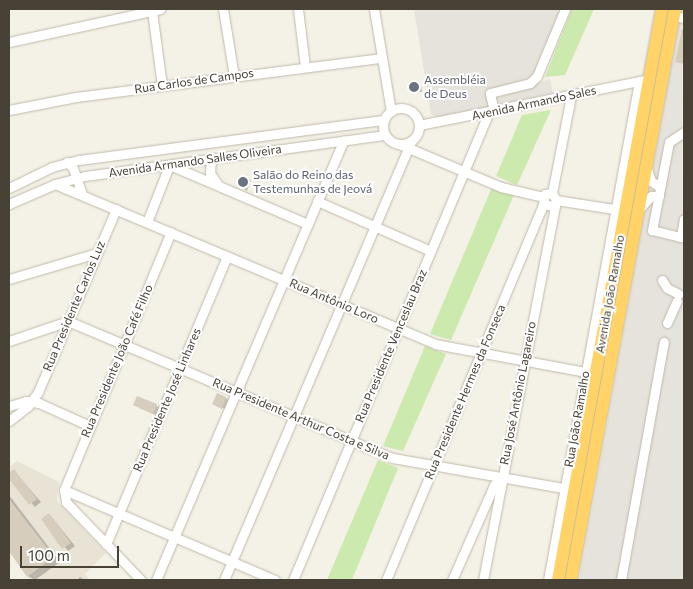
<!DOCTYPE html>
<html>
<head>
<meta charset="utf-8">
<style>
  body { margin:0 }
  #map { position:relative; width:693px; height:589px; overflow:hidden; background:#f4f1e7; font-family:Commissioner,sans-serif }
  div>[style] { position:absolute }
  .residential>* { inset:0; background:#e8e3d5 }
  .industrial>* { inset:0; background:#e6e2dc }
  .green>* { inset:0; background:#cce9ae }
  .shadow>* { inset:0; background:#0003 }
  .building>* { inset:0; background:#d6cdbc }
  .roads { filter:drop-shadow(0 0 1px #c0b9a9) drop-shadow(0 0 1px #c0b9a9) }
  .minor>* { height:9px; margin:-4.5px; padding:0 4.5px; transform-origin:4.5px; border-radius:4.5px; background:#fff }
  .minor>.ring { margin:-4.5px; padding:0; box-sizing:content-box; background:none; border:9px solid #fff; border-radius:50% }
  .highway>* { height:12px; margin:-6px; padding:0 6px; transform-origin:6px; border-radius:6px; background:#ffd367 }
  .dots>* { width:14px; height:14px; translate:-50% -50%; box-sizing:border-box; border:2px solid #fff; border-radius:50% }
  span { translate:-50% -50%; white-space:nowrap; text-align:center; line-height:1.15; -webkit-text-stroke:4px #fff; paint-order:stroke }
  .worship-label { font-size:12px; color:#5b616d }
  .left { translate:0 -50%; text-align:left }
  .street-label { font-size:12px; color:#474136 }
  .frame { position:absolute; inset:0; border:10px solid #474136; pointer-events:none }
  .scale { position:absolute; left:20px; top:546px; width:99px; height:22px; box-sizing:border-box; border:2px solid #474136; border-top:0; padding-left:6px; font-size:15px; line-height:18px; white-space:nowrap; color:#474136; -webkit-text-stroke:4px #fff; paint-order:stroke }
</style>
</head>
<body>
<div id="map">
  <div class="residential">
    <div style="clip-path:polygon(17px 461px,59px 482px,57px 501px,106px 553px,85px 574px,90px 580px,30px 580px,9px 551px,9px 468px)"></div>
  </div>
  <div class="industrial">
    <div style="clip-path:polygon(414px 9px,566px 9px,536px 84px,550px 79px,553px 93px,437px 117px,431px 114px)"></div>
    <div style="clip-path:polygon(682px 9px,684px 580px,579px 580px)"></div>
  </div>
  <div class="green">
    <div style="clip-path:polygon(572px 9px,594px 9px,565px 75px,545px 77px)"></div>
    <div style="clip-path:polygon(551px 110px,517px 185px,496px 176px,522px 115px)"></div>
    <div style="clip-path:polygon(492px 187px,514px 195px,451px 340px,430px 334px)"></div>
    <div style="clip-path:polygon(425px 346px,446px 354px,403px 451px,383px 446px)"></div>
    <div style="clip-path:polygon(378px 460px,398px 468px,352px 580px,327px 580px)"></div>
  </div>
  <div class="shadow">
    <div style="clip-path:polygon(409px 84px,421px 85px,422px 92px,411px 92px)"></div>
    <div style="clip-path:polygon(242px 176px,251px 180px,247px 191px,238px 186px)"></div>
    <div style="clip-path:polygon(137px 398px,161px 408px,158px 416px,139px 408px)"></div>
    <div style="clip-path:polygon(226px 398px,229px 400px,226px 409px,216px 406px)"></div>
    <div style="clip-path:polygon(14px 471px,41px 502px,35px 507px,9px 477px)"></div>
    <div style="clip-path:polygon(9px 495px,60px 562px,35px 580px,28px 576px,9px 549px)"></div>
    <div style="clip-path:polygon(49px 514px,75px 546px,68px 551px,42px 519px)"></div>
    <div style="clip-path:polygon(80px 577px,85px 580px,86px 580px,77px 580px)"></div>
  </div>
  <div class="building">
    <div style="clip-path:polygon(682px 29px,684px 29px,684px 64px,675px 62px)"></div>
    <div style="clip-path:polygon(217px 393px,226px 397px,222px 409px,212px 404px)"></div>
    <div style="clip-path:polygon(137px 396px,157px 404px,153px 414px,133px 405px)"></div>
    <div style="clip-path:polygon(14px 469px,37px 499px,29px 505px,9px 479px,9px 473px)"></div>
    <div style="clip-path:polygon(9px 499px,54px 557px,27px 577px,9px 551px)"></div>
    <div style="clip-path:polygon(49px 513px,71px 543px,62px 549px,41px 519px)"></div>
  </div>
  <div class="roads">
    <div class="minor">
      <div style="left:223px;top:9px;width:68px;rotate:80.7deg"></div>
      <div style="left:298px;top:9px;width:58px;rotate:83.1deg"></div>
      <div style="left:374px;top:9px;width:104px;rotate:80.6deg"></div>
      <div style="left:152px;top:11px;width:76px;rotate:82.4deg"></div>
      <div style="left:673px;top:16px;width:11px;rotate:10deg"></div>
      <div style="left:9px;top:42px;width:155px;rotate:-12.3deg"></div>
      <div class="ring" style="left:383px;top:108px;width:27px;height:27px"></div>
      <div style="left:9px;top:110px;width:68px;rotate:-11deg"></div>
      <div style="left:76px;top:97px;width:306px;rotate:-7.3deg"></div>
      <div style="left:494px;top:111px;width:18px;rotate:-103deg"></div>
      <div style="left:490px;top:93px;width:41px;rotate:-14deg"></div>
      <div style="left:530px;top:83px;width:10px;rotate:-45deg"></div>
      <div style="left:537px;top:76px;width:73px;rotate:-67.3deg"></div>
      <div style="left:419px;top:125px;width:229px;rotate:-11.3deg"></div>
      <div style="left:684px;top:132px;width:18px;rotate:146deg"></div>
      <div style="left:669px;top:142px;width:90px;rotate:100.9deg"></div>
      <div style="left:652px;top:230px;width:30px;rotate:14deg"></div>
      <div style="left:681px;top:237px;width:18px;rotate:-81deg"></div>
      <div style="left:399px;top:144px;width:111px;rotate:22.9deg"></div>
      <div style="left:501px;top:187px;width:43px;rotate:13.4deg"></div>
      <div style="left:211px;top:160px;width:13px;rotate:94deg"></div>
      <div style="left:210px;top:173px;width:14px;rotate:56deg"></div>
      <div style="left:67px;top:162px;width:8px;rotate:45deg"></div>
      <div style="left:73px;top:168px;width:28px;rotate:71deg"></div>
      <div style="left:172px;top:166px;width:148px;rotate:23.1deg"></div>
      <div style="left:647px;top:169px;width:13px;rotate:72deg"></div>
      <div style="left:651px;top:181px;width:11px;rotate:34deg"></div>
      <div style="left:55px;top:184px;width:412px;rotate:22.8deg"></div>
      <div style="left:435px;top:344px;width:154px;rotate:10.5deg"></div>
      <div style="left:586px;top:372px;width:9px;rotate:32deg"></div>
      <div style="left:9px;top:188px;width:48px;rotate:-26deg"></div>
      <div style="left:52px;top:167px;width:28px;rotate:-15deg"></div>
      <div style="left:79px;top:160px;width:308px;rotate:-7.5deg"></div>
      <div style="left:552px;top:193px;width:99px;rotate:-78.9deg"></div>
      <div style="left:556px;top:200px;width:65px;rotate:8.9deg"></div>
      <div style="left:317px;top:201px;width:124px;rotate:23.7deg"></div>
      <div style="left:9px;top:204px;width:50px;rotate:-23.5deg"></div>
      <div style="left:55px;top:184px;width:31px;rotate:-15deg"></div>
      <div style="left:85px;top:176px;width:303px;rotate:-7.8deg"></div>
      <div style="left:640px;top:208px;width:16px;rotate:-47deg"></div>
      <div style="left:651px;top:196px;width:8px"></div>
      <div style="left:147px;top:222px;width:60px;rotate:-68.6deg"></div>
      <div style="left:9px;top:279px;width:92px;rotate:-16.5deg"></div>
      <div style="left:662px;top:280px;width:9px;rotate:58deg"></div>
      <div style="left:667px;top:288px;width:13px;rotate:27deg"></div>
      <div style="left:68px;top:321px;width:353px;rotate:22.9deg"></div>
      <div style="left:393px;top:458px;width:184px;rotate:10deg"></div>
      <div style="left:667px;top:323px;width:24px;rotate:-66deg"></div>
      <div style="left:9px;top:341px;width:62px;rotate:-18.7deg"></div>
      <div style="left:9px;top:406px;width:18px;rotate:-16deg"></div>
      <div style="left:26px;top:401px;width:13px;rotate:9deg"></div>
      <div style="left:39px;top:403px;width:56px;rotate:24.3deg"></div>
      <div style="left:9px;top:421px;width:24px;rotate:-38deg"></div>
      <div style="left:28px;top:406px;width:17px;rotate:-54deg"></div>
      <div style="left:38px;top:392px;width:199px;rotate:-66.9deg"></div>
      <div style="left:64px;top:490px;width:229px;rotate:23.1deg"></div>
      <div style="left:106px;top:544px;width:312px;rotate:-67.2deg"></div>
      <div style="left:141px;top:580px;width:108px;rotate:-133.9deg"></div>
      <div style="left:66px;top:502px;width:12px;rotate:-99deg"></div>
      <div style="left:64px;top:490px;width:279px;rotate:-67.5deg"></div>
      <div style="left:156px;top:580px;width:478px;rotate:-66.9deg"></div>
      <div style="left:224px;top:580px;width:477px;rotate:-66.9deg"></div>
      <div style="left:293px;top:580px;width:507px;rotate:-67.28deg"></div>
      <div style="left:386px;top:580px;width:407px;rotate:-67.3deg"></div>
      <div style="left:452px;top:580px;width:104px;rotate:-66.1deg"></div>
      <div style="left:494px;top:485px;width:10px;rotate:-45deg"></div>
      <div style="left:483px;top:580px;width:387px;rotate:-79.1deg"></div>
      <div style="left:556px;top:200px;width:8px;rotate:-120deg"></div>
      <div style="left:552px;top:193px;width:7px;rotate:172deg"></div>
      <div style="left:545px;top:194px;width:10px;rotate:101deg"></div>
      <div style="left:543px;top:204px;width:10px;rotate:11deg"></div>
      <div style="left:548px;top:580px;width:507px;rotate:-79.66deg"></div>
      <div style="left:621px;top:580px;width:242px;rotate:-79.8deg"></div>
    </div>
    <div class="highway">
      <div style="left:558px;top:580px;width:580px;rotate:-79.68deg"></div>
      <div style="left:571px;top:580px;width:580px;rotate:-79.68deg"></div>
    </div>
  </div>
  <div class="dots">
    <div style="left:414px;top:87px;background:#6b7280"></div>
    <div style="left:243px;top:182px;background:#6b7280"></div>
  </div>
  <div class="worship-label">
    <span class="left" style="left:424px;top:87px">Assembléia<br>de Deus</span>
    <span class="left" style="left:253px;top:182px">Salão do Reino das<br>Testemunhas de Jeová</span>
  </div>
  <div class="street-label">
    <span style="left:194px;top:81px;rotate:-8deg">Rua Carlos de Campos</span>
    <span style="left:534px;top:103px;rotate:-12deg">Avenida Armando Sales</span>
    <span style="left:195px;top:161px;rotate:-8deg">Avenida Armando Salles Oliveira</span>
    <span style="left:610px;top:294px;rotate:-80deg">Avenida João Ramalho</span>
    <span style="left:334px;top:301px;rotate:23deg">Rua Antônio Loro</span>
    <span style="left:74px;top:306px;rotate:-67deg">Rua Presidente Carlos Luz</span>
    <span style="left:391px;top:346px;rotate:-67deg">Rua Presidente Venceslau Braz</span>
    <span style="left:117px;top:361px;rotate:-67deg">Rua Presidente João Café Filho</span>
    <span style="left:465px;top:392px;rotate:-67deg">Rua Presidente Hermes da Fonseca</span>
    <span style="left:518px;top:393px;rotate:-79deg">Rua José Antônio Lagareiro</span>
    <span style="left:167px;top:400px;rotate:-67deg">Rua Presidente José Linhares</span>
    <span style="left:301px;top:419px;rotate:23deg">Rua Presidente Arthur Costa e Silva</span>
    <span style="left:577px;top:419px;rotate:-80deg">Rua João Ramalho</span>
  </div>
  <div class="frame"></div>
  <div class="scale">100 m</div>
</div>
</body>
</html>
